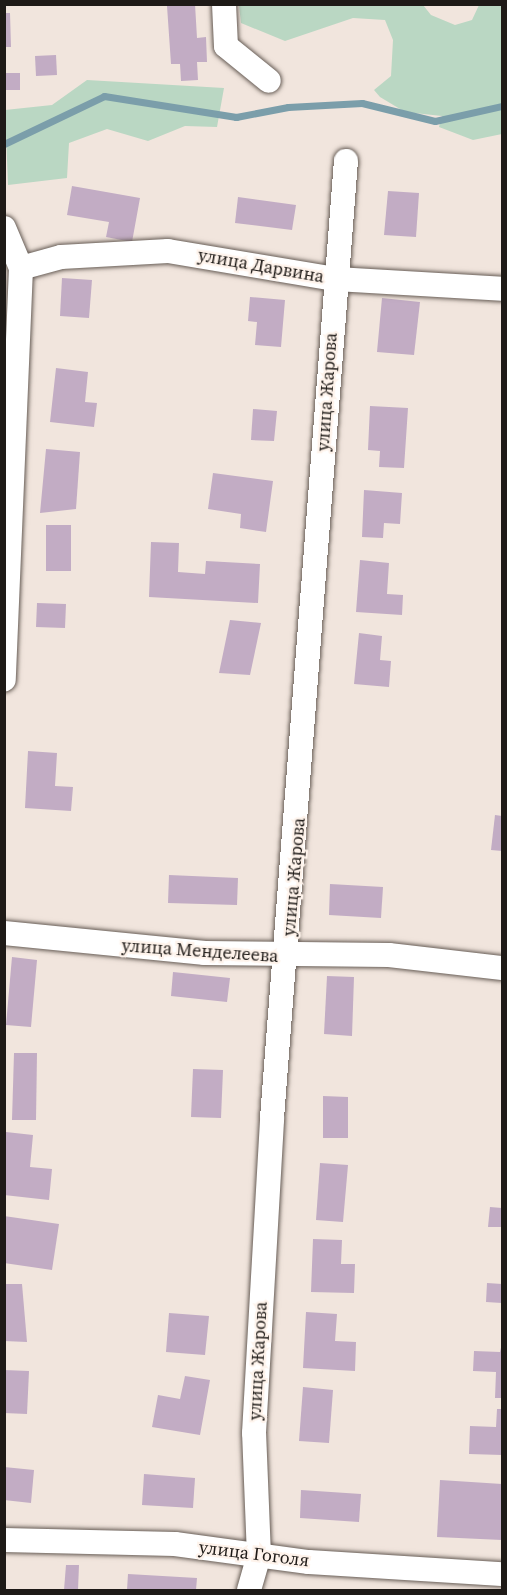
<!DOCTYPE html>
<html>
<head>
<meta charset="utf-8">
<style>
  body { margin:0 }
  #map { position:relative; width:507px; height:1595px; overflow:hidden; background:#f1e5dd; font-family:"Source Serif 4",serif }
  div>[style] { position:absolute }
  .green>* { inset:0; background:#bad7c3 }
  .stream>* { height:7px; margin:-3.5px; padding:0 3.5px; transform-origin:3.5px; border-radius:3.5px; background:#7b9eaa }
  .building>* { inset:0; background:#c2acc4 }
  .roads { filter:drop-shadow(0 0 2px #675d56) drop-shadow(0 0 2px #675d56) }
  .street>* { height:24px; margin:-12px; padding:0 12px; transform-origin:12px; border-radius:12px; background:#fff }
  span { translate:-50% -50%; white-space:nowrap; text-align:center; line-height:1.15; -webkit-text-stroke:4.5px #fef3eb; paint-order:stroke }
  .street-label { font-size:18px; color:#1e1a17 }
  .frame { position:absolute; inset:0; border:6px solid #1e1a17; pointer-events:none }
</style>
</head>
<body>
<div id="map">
  <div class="green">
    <div style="clip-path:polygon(239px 5px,423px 5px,431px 15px,455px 25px,472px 20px,479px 5px,502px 5px,502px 134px,473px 140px,439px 127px,442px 116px,405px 112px,380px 97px,374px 90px,391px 76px,393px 40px,385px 20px,353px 18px,285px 41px,241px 23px)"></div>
    <div style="clip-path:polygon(87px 80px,224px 88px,217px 127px,185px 126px,148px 141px,107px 129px,69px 143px,67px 178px,8px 185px,5px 110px,52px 105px)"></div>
  </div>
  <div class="stream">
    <div style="left:4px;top:144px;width:111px;rotate:-25.6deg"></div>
    <div style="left:104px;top:96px;width:134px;rotate:9deg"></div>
    <div style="left:236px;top:117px;width:53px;rotate:-10.9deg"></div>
    <div style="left:288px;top:107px;width:74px;rotate:-3.1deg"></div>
    <div style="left:362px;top:103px;width:75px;rotate:13.9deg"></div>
    <div style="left:435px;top:121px;width:69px;rotate:-12.6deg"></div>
  </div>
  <div class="building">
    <div style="clip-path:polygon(195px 4px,197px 38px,206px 37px,207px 62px,197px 62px,198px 80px,181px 81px,180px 64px,171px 64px,167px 6px)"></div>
    <div style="clip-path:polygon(4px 13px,10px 13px,11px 47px,4px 47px)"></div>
    <div style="clip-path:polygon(56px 55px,57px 75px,36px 76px,35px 56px)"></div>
    <div style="clip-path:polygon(4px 73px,20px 73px,20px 90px,4px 90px)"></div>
    <div style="clip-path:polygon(72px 186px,140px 198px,132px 242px,106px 237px,109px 222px,67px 215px)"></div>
    <div style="clip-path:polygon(388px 191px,419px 193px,416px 237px,384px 235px)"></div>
    <div style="clip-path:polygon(238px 197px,296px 205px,292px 230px,235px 223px)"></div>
    <div style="clip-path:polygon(62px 278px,92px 280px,89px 318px,60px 316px)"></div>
    <div style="clip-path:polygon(250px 297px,285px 300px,281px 347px,255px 345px,257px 322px,248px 321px)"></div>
    <div style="clip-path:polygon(382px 298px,420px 302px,414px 355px,377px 352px)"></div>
    <div style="clip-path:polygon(56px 368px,88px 372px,85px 402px,97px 403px,94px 427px,50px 422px)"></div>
    <div style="clip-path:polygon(370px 406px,408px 408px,404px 468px,379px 467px,380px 451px,368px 450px)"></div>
    <div style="clip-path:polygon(253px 409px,277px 411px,274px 441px,251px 440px)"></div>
    <div style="clip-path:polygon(46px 449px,80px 452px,76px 509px,40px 513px)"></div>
    <div style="clip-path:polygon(213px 473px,273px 481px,266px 532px,240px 528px,241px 514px,208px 509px)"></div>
    <div style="clip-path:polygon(364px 490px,402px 493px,400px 524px,384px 523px,383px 538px,362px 537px)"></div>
    <div style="clip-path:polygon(46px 525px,71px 525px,71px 571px,46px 571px)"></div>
    <div style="clip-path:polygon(151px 542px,179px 543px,178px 572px,205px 574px,206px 561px,260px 564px,258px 603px,149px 597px)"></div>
    <div style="clip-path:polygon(360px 560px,389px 563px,387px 594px,403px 595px,402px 615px,356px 612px)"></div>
    <div style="clip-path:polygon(37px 603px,66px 604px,65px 628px,36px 627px)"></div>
    <div style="clip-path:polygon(230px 620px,261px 623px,250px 675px,219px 673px)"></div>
    <div style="clip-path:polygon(359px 633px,382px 636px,380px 660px,391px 661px,389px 687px,354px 684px)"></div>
    <div style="clip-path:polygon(28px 751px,57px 753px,55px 786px,73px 787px,71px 811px,25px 808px)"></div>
    <div style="clip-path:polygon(495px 815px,502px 816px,502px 851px,491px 850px)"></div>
    <div style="clip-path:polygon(169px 875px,238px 878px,237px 905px,168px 903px)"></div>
    <div style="clip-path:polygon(330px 884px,383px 887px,381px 918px,329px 915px)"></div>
    <div style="clip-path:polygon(12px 957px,37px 960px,31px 1027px,6px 1025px)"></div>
    <div style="clip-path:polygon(173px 972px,230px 978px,227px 1002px,171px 996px)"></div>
    <div style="clip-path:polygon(327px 976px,354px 977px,352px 1036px,324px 1034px)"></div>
    <div style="clip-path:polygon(14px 1053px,37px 1053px,36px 1120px,12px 1120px)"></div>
    <div style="clip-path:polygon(193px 1069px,223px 1070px,221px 1118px,191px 1117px)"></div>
    <div style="clip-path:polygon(323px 1096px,348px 1097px,348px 1138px,323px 1138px)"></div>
    <div style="clip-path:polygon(6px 1132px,33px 1135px,30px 1167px,52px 1169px,49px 1200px,4px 1195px)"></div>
    <div style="clip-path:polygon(320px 1163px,348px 1165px,343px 1222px,316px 1220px)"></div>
    <div style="clip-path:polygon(490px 1207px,502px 1208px,502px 1227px,488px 1227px)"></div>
    <div style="clip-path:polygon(4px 1216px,59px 1224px,52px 1270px,4px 1263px)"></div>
    <div style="clip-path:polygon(313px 1239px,342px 1240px,341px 1264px,355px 1264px,354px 1293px,311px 1292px)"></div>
    <div style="clip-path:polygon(487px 1283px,502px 1284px,502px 1303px,486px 1302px)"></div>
    <div style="clip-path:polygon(4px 1284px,22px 1284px,27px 1342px,4px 1341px)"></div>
    <div style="clip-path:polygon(306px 1312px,337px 1314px,335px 1341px,356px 1342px,355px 1371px,303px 1368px)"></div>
    <div style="clip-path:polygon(169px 1313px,209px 1316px,205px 1355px,166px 1352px)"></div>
    <div style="clip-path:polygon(502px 1343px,502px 1398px,495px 1398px,496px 1372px,473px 1371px,474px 1351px,500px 1352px)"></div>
    <div style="clip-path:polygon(4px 1370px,29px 1371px,27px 1414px,4px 1413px)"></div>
    <div style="clip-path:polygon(185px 1376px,210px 1380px,200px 1435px,152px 1427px,158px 1395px,180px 1399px)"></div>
    <div style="clip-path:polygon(303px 1387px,333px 1390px,329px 1443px,299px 1441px)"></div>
    <div style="clip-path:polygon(497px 1409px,502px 1409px,502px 1455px,469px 1454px,470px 1426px,496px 1427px)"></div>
    <div style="clip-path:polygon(4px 1467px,34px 1470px,31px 1503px,4px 1500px)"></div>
    <div style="clip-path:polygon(144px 1474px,195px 1478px,193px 1508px,142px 1505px)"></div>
    <div style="clip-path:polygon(440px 1480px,502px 1484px,502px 1540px,437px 1537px)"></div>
    <div style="clip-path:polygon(301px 1490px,361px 1494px,359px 1522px,300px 1518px)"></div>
    <div style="clip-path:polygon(66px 1565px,79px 1565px,78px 1590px,64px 1590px)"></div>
    <div style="clip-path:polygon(128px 1574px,197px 1578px,196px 1590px,127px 1590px)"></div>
  </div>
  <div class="roads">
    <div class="street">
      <div style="left:224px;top:4px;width:42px;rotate:87.3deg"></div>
      <div style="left:226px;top:46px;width:55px;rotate:39.1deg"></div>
      <div style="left:4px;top:228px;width:43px;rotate:67deg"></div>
      <div style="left:21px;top:268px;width:412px;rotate:92.4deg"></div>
      <div style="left:21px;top:268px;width:41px;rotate:-15.4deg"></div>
      <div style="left:61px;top:257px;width:107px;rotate:-3.2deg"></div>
      <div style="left:168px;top:251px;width:170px;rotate:9.5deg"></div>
      <div style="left:336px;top:279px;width:166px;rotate:3.4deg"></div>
      <div style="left:4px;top:933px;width:202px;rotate:5.7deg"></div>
      <div style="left:205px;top:953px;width:184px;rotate:0.6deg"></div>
      <div style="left:389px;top:955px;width:114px;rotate:6.6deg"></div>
      <div style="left:4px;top:1540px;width:171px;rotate:1.3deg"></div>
      <div style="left:175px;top:1544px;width:135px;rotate:7.7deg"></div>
      <div style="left:309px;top:1562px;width:193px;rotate:3.6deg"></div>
      <div style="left:249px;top:1590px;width:35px;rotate:-74deg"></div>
      <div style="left:259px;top:1556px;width:123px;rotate:-92.3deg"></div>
      <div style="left:254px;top:1433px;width:316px;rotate:-86.7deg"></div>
      <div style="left:272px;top:1118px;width:960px;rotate:-85.58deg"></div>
    </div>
  </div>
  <div class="street-label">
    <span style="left:261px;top:266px;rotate:10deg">улица Дарвина</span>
    <span style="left:327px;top:392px;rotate:-86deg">улица Жарова</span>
    <span style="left:294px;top:877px;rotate:-85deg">улица Жарова</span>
    <span style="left:200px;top:951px;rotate:4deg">улица Менделеева</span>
    <span style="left:258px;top:1361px;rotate:-87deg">улица Жарова</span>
    <span style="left:254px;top:1554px;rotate:7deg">улица Гоголя</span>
  </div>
  <div class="frame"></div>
</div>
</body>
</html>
